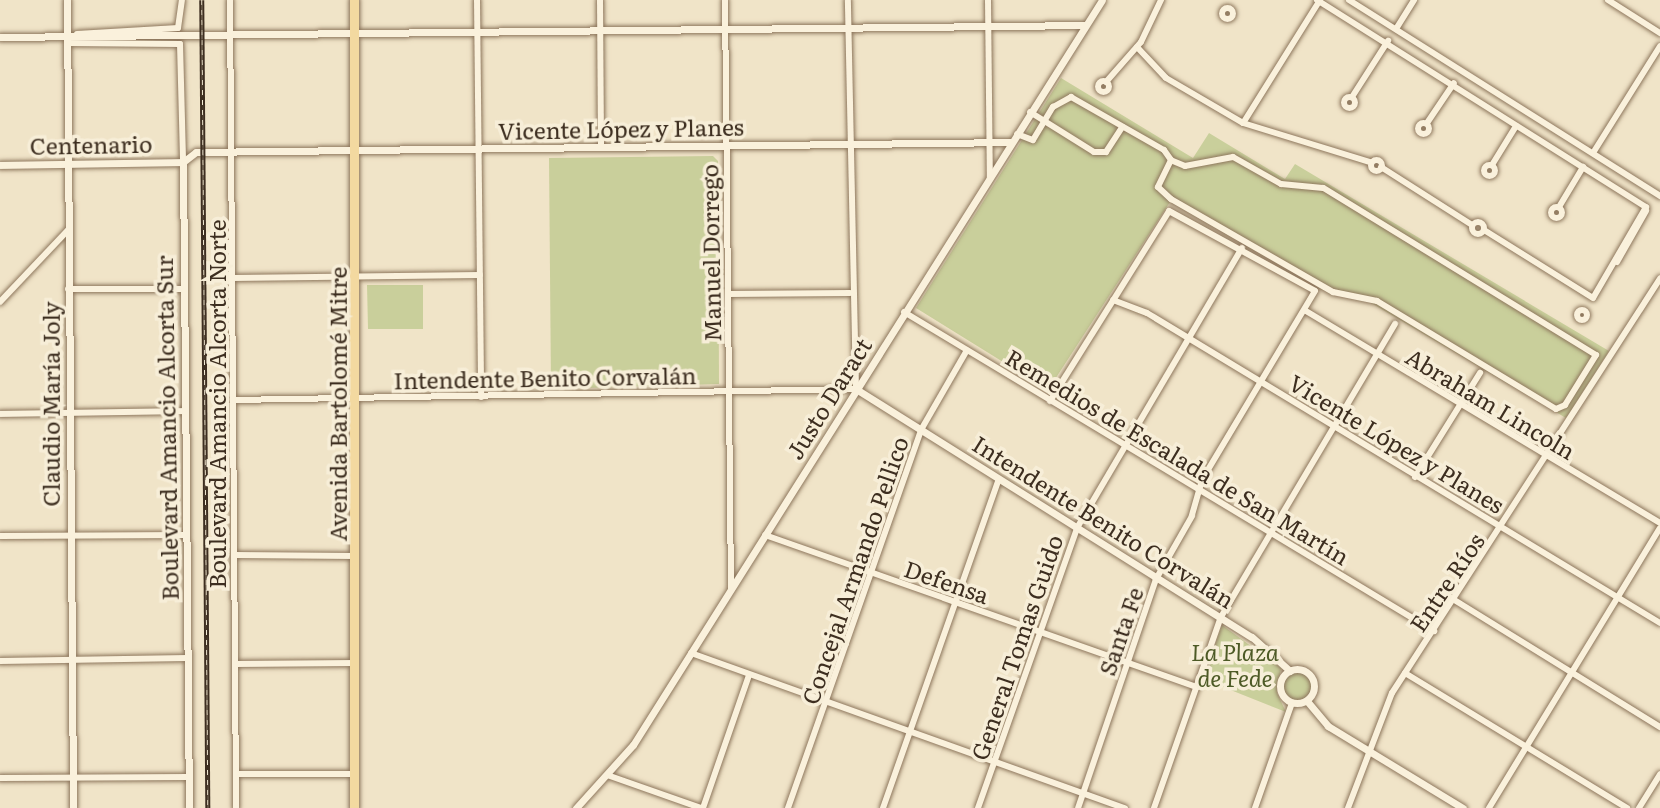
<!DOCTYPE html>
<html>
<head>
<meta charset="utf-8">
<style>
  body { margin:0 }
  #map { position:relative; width:1660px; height:808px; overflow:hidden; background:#f0e4c8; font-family:Literata,serif }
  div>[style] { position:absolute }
  .green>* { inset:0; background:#c9cf9b }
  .round { border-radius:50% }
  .roads { filter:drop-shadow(0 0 2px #8d765c) drop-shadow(0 0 2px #8d765c) }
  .minor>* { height:6px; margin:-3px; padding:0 3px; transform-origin:3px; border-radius:3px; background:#faf1dc }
  .minor>.ring { margin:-3px; padding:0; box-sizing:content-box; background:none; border:6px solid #faf1dc; border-radius:50% }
  .tertiary>* { height:7px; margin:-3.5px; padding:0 3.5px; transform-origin:3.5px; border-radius:3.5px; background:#faf1dc }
  .tertiary>.ring { margin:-3.5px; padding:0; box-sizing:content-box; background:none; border:7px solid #faf1dc; border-radius:50% }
  .primary>* { height:9px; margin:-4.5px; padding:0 4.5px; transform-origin:4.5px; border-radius:4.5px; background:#f3d9a0 }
  .rail>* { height:4.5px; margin-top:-2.25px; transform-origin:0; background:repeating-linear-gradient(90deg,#f7eed8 0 5px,#3d2e20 0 10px); box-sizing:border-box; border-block:2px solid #3d2e20 }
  span { translate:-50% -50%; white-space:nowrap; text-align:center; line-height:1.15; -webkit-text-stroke:7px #f7eed8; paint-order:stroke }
  .street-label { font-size:23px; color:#3d2e20 }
  .park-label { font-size:23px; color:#4d5a26; font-style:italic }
</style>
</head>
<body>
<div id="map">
  <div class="green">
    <div style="clip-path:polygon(1061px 78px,1193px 158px,1209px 133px,1285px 179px,1295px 164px,1609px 351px,1566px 418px,1361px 297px,1330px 294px,1170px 202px,1048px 390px,916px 308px)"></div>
    <div style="clip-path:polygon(713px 156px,718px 161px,719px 384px,551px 389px,549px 158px)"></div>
    <div style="clip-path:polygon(367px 285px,423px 285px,423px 329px,368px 329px)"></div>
    <div style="clip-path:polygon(1222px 625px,1281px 668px,1277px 693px,1286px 712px,1203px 679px)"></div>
    <div class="round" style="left:1280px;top:669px;width:34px;height:34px"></div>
  </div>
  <div class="roads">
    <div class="minor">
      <div style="left:230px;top:0;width:808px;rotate:89.57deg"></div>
      <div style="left:477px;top:0;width:397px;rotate:89.4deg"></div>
      <div style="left:600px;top:0;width:148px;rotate:89.6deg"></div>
      <div style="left:725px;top:0;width:589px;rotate:89.42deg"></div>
      <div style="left:988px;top:0;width:177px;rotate:89.4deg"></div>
      <div style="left:1317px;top:0;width:389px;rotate:32.2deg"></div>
      <div style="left:1646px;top:207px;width:105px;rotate:120.2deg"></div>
      <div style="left:1593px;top:298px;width:128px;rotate:-148deg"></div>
      <div style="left:1320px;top:0;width:145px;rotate:122deg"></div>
      <div style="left:1243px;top:123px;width:133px;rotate:17.1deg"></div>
      <div style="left:1349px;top:0;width:368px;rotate:32.2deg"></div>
      <div style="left:1608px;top:0;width:62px;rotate:32.4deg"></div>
      <div class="ring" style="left:1221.5px;top:7.5px;width:5px;height:5px"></div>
      <div style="left:1396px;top:29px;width:34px;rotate:-58deg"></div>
      <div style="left:77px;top:34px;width:101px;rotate:-3.4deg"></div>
      <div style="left:178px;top:28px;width:28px;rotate:-82deg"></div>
      <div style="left:67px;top:43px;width:113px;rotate:0.5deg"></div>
      <div style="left:180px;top:44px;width:118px;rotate:88.5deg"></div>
      <div style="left:1137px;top:47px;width:42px;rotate:46.9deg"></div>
      <div style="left:1166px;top:78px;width:89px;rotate:30.3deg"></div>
      <div class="ring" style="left:1097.5px;top:80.5px;width:5px;height:5px"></div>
      <div style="left:1106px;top:82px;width:53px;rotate:-48.8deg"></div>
      <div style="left:1141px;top:42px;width:47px;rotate:-64.5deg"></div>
      <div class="ring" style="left:1343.5px;top:96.5px;width:5px;height:5px"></div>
      <div style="left:1352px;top:97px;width:67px;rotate:-57.3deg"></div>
      <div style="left:1030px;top:112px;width:75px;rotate:32deg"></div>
      <div style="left:1094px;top:152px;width:12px"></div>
      <div style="left:1106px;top:152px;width:30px;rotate:-57deg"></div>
      <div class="ring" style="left:1417.5px;top:122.5px;width:5px;height:5px"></div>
      <div style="left:1427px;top:123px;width:48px;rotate:-56deg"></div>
      <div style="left:1017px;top:134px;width:17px;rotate:21deg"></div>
      <div style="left:1033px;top:140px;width:39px;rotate:-59deg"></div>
      <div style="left:1053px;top:107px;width:21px;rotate:-29deg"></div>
      <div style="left:1071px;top:97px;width:107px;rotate:29.7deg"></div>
      <div style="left:1164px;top:150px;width:12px;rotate:55deg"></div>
      <div style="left:1171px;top:160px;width:30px;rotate:116deg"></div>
      <div style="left:1158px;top:187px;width:18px;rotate:43deg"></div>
      <div style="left:1171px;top:199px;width:187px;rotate:29.9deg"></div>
      <div style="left:1333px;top:292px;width:45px;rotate:11.6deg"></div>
      <div style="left:1377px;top:301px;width:209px;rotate:31.1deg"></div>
      <div style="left:1556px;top:409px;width:10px;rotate:-24deg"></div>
      <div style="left:1565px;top:405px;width:59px;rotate:-58.2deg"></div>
      <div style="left:1596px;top:355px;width:320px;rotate:-148.5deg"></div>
      <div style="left:1323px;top:188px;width:42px;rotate:-174.6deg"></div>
      <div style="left:1281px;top:184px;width:55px;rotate:-150.6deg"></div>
      <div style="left:1233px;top:157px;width:49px;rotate:169.4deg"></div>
      <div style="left:1185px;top:166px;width:15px;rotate:-157deg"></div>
      <div style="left:1593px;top:153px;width:126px;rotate:-57.9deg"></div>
      <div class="ring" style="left:1370.5px;top:159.5px;width:5px;height:5px"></div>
      <div class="ring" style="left:1483.5px;top:164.5px;width:5px;height:5px"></div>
      <div style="left:1492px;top:165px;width:46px;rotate:-58.4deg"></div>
      <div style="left:1381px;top:167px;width:108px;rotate:32.5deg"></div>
      <div class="ring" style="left:1550.5px;top:206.5px;width:5px;height:5px"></div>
      <div style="left:1559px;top:207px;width:47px;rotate:-59deg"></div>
      <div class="ring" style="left:1472px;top:222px;width:6px;height:6px"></div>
      <div style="left:1617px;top:262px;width:59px;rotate:-60.4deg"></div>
      <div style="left:232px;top:278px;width:248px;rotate:-0.7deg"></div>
      <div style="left:68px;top:289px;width:116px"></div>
      <div style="left:728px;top:294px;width:122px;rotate:-0.5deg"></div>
      <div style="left:1113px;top:300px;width:36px;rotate:21deg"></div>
      <div style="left:1147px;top:313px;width:599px;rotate:31.14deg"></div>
      <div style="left:0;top:302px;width:99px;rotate:-46.6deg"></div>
      <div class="ring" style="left:1577px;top:310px;width:4px;height:4px"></div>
      <div style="left:1306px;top:311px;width:413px;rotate:30.9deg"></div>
      <div style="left:904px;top:312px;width:619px;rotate:31.04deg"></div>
      <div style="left:233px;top:400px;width:623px;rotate:-1.01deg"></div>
      <div style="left:856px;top:389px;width:389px;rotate:-91.2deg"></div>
      <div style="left:1050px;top:401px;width:224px;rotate:-57.9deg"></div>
      <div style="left:1169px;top:211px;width:166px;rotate:28.7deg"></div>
      <div style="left:1315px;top:291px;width:220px;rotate:120.9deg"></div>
      <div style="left:1202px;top:480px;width:37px;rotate:106deg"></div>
      <div style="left:1192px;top:516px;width:73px;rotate:119.7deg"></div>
      <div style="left:1156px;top:579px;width:242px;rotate:108.8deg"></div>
      <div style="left:0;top:414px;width:185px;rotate:-0.9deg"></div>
      <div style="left:1415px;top:477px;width:123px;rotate:-58deg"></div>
      <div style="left:765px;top:535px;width:458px;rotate:19.4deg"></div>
      <div style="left:0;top:536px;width:186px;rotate:-0.3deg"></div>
      <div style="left:234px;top:555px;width:121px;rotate:0.5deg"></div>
      <div style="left:1456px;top:601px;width:240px;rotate:31.7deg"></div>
      <div style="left:691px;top:653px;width:461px;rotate:19.7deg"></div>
      <div style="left:0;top:661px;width:187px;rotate:-0.9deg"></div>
      <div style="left:235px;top:664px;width:120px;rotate:-0.5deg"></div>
      <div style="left:1405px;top:673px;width:260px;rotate:31.3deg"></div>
      <div style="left:236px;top:774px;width:118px"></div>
      <div style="left:610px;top:776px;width:96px;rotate:19.4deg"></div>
      <div style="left:0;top:778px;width:189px;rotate:-0.3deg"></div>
      <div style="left:703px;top:808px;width:141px;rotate:-70.9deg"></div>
      <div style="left:788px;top:808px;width:401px;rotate:-70.6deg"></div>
      <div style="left:921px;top:430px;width:92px;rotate:-60.1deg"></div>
      <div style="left:883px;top:808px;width:349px;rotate:-70.6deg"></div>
      <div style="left:978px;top:808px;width:297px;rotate:-70.5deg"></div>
      <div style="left:1077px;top:528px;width:325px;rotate:-59.5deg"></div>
      <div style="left:1154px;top:808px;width:202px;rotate:-70.7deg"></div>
      <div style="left:1221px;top:617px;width:341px;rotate:-59.3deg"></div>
      <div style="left:1255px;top:808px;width:111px;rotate:-70.6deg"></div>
      <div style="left:1348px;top:808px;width:123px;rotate:-69.1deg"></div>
      <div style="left:1392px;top:693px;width:494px;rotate:-57.1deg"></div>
      <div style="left:1489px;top:808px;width:328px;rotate:-58.6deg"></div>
      <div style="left:1639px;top:808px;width:40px;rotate:-58deg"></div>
    </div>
    <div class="tertiary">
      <div style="left:67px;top:0;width:808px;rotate:89.57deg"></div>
      <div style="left:0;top:37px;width:1085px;rotate:-0.63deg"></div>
      <div style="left:183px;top:162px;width:16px;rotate:-38deg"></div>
      <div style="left:196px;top:152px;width:815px;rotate:-0.7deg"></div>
      <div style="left:183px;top:162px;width:646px;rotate:89.47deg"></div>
      <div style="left:0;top:165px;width:183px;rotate:-0.9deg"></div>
      <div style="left:856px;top:389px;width:467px;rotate:32.1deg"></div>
      <div style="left:1252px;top:637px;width:51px;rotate:41.8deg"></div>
      <div class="ring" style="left:1280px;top:669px;width:27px;height:27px"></div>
      <div style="left:1307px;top:701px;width:33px;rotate:50deg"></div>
      <div style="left:1328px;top:726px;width:158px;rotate:31.3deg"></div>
      <div style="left:576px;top:808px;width:85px;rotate:-47.9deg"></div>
      <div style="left:633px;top:745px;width:880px;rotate:-57.81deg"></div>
    </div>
    <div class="primary">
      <div style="left:354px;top:808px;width:808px;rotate:-90deg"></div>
    </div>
  </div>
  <div class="rail">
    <div style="left:202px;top:0;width:808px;rotate:89.57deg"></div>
  </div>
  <div class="street-label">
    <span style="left:621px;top:128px;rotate:-1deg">Vicente López y Planes</span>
    <span style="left:91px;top:144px;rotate:-1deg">Centenario</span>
    <span style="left:710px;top:253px;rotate:-91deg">Manuel Dorrego</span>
    <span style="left:545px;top:377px;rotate:-1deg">Intendente Benito Corvalán</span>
    <span style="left:828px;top:398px;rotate:-58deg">Justo Daract</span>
    <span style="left:1491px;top:403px;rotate:31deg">Abraham Lincoln</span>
    <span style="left:50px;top:404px;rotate:-90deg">Claudio María Joly</span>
    <span style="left:216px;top:404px;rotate:-90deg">Boulevard Amancio Alcorta Norte</span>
    <span style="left:337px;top:404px;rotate:-90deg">Avenida Bartolomé Mitre</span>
    <span style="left:166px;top:428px;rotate:-91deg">Boulevard Amancio Alcorta Sur</span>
    <span style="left:1397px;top:443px;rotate:31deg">Vicente López y Planes</span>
    <span style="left:1178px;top:456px;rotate:31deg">Remedios de Escalada de San Martín</span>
    <span style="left:1104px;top:521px;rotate:32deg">Intendente Benito Corvalán</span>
    <span style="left:854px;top:570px;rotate:-71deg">Concejal Armando Pellico</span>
    <span style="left:947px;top:581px;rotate:19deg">Defensa</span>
    <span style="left:1446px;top:582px;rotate:-56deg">Entre Ríos</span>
    <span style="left:1120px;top:631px;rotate:-71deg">Santa Fe</span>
    <span style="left:1016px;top:647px;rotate:-71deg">General Tomas Guido</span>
  </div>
  <div class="park-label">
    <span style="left:1235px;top:664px">La Plaza<br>de Fede</span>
  </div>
</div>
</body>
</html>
